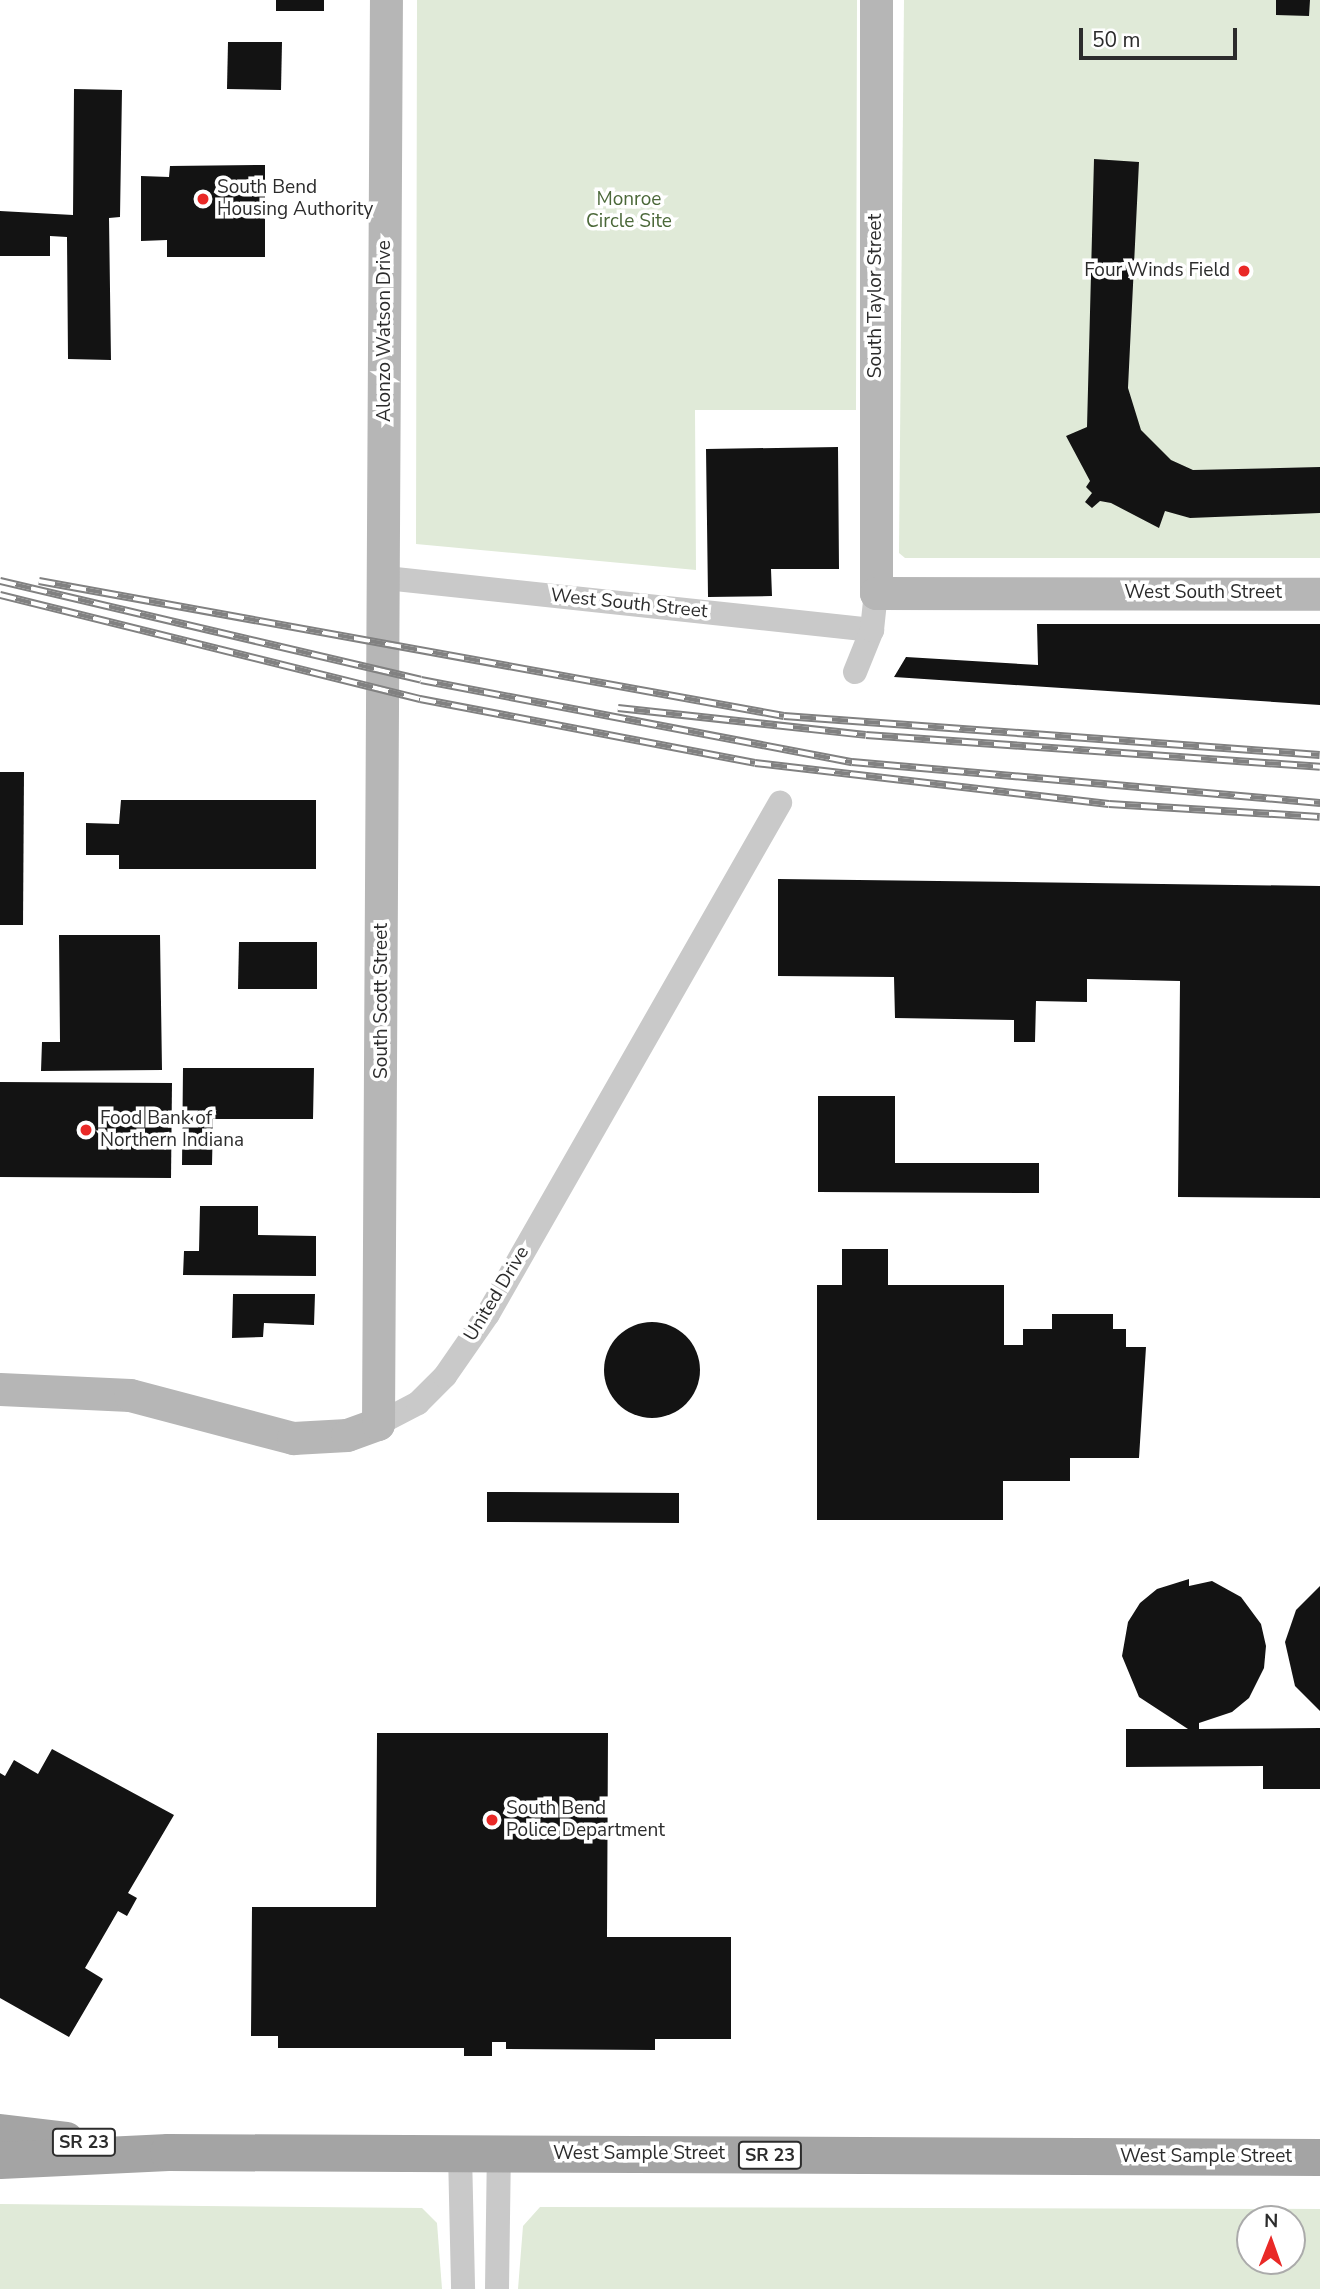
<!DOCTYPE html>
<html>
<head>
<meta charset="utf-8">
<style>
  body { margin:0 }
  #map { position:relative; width:1320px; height:2289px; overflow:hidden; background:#fff; font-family:"Nunito Sans",sans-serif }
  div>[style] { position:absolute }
  .green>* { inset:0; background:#e0ead8 }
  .building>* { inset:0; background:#131313 }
  .round { border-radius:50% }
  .street>* { height:24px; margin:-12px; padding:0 12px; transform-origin:12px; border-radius:12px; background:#c9c9c9 }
  .secondary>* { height:33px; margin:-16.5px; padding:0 16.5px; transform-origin:16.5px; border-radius:16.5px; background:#b6b6b6 }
  .primary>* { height:37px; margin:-18.5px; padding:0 18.5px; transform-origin:18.5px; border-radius:18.5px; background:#a4a4a4 }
  .rail>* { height:8px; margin-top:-4px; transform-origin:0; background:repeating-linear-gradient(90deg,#fff 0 16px,#818181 0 32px); box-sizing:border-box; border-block:2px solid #818181 }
  .dots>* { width:19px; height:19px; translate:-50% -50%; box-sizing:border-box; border:4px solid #fff; border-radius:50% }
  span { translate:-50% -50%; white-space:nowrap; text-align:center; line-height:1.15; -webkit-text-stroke:7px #fff; paint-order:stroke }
  .shield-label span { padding:2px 5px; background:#fff; border:2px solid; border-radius:5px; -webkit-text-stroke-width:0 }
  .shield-label { font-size:18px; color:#2c2c2c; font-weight:700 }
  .poi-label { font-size:19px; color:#2c2c2c }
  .left { translate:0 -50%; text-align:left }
  .right { translate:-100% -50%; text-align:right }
  .park-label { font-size:19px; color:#4b6839 }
  .street-label { font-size:19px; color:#2c2c2c }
  .north { position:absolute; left:1236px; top:2205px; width:70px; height:70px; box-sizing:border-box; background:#fff; border:2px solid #ababab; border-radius:50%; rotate:1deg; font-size:19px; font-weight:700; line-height:28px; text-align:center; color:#2c2c2c }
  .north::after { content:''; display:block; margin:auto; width:24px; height:32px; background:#e92927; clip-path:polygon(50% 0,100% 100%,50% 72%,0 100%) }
  .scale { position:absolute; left:1079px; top:28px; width:158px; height:32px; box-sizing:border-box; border:4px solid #2c2c2c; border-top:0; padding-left:9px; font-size:21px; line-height:24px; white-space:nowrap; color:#2c2c2c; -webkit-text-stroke:5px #fff; paint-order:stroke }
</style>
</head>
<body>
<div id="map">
  <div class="green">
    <div style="clip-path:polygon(417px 0,857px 0,856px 410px,695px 410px,696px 570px,416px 544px)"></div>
    <div style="clip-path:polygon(904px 0,1320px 0,1320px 558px,905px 558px,899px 553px)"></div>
    <div style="clip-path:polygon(0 2204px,422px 2208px,437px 2223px,442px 2289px,0 2289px)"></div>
    <div style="clip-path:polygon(evenodd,540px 2207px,1320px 2209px,1320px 2289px,518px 2289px,523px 2226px,540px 2207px,1250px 2219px,1292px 2219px,1292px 2261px,1250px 2261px,1250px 2219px)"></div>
  </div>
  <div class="building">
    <div style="clip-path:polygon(276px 0,324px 0,324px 11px,276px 11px)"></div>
    <div style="clip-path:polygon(1276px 0,1310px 0,1309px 16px,1276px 15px)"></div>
    <div style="clip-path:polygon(228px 42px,282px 42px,281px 90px,227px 89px)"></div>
    <div style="clip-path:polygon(74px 89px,122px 90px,120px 217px,109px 218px,111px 360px,68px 359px,67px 237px,50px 236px,50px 256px,0 256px,0 211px,73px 215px)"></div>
    <div style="clip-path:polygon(1094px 159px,1139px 162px,1128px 388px,1141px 430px,1171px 460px,1193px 470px,1320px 467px,1320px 513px,1190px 518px,1165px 511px,1159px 528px,1111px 503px,1100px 501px,1092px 508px,1085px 502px,1092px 493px,1086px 487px,1090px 481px,1066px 436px,1087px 427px)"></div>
    <div style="clip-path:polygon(265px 165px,265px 257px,167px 257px,167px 240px,141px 241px,141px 176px,169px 177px,170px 166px)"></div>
    <div style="clip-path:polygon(838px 447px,839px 569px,771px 569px,772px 596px,708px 597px,706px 449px)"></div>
    <div style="clip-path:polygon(1037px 624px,1320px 624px,1320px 705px,894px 677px,906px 657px,1038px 665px)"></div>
    <div style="clip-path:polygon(0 772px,24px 772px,23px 925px,0 925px)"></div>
    <div style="clip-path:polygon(121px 800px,316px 800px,316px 869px,119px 869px,119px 855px,86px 855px,86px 823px,119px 824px)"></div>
    <div style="clip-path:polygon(778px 879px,1320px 886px,1320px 1198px,1178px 1197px,1180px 981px,1087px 979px,1087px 1002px,1036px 1001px,1035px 1042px,1014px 1042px,1014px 1020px,895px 1018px,894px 977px,778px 976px)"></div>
    <div style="clip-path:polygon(59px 935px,160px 935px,162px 1070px,41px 1071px,42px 1042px,60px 1042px)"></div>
    <div style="clip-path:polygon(239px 942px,317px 942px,317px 989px,238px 989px)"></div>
    <div style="clip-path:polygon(183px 1068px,314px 1068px,313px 1119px,213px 1119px,212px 1165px,182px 1165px)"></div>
    <div style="clip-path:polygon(0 1082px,172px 1083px,171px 1178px,0 1177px)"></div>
    <div style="clip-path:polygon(818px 1096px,895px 1096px,895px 1163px,1039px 1163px,1039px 1193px,818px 1192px)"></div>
    <div style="clip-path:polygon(200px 1206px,258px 1206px,258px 1235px,316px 1236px,316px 1276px,183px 1275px,184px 1251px,199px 1251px)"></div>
    <div style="clip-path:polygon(842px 1249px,888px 1249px,888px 1285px,1004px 1285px,1004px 1345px,1023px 1345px,1023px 1329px,1052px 1329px,1052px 1314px,1113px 1314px,1113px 1329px,1126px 1329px,1126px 1347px,1146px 1347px,1139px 1458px,1070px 1458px,1070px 1481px,1003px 1481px,1003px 1520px,817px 1520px,817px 1285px,842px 1285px)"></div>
    <div style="clip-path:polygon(233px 1294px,315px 1294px,314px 1325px,264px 1323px,263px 1337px,232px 1338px)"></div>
    <div class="round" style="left:604px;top:1322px;width:96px;height:96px"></div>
    <div style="clip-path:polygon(487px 1492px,679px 1493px,679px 1523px,487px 1522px)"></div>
    <div style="clip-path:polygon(1189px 1579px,1189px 1586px,1212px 1581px,1241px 1597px,1261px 1624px,1266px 1646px,1264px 1668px,1249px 1698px,1232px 1712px,1199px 1723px,1199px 1729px,1320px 1728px,1320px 1789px,1263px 1789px,1263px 1766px,1126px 1767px,1126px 1729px,1188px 1729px,1139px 1697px,1122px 1656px,1128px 1622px,1140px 1603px,1157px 1589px)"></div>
    <div style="clip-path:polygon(1320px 1586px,1320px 1711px,1295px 1686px,1285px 1642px,1296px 1610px)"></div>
    <div style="clip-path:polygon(377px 1733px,608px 1733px,607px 1937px,731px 1937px,731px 2039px,655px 2039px,655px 2050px,506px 2049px,506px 2042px,492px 2042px,492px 2056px,464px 2056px,464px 2048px,278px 2048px,278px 2036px,251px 2036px,252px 1907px,376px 1907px)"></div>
    <div style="clip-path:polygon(52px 1749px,174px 1815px,128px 1893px,137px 1898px,127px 1916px,118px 1911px,85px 1968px,103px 1979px,69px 2037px,0 1998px,0 1773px,5px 1776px,14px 1760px,38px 1774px)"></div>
  </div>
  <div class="street">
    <div style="left:386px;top:578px;width:489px;rotate:6.1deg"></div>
    <div style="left:855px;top:672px;width:45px;rotate:-68deg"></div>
    <div style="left:872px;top:630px;width:37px;rotate:-84deg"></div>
    <div style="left:378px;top:1424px;width:45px;rotate:-27.7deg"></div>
    <div style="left:418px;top:1403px;width:38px;rotate:-45deg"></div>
    <div style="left:445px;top:1376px;width:75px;rotate:-55.3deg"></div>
    <div style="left:488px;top:1314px;width:589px;rotate:-60.26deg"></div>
    <div style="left:460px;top:2153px;width:136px;rotate:88.7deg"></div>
    <div style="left:497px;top:2289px;width:135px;rotate:-89.2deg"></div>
  </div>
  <div class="secondary">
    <div style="left:876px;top:0;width:593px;rotate:90deg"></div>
    <div style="left:876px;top:593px;width:444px;rotate:0.1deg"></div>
    <div style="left:0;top:1389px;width:130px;rotate:2.6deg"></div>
    <div style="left:130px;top:1395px;width:169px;rotate:14.8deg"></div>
    <div style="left:293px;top:1438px;width:54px;rotate:-3.2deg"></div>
    <div style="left:347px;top:1435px;width:33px;rotate:-20deg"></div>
    <div style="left:378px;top:1424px;width:1424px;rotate:-89.68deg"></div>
  </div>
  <div class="primary">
    <div style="left:0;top:2132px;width:66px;rotate:6.9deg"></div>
    <div style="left:0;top:2160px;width:168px;rotate:-2.7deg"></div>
    <div style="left:168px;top:2152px;width:1152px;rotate:0.25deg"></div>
  </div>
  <div class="rail">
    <div style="left:0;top:581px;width:432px;rotate:13.2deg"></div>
    <div style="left:421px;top:680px;width:439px;rotate:10.8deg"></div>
    <div style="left:852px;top:762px;width:470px;rotate:5deg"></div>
    <div style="left:39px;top:581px;width:757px;rotate:10.27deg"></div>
    <div style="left:784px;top:716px;width:537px;rotate:4.16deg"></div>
    <div style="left:0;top:595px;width:433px;rotate:13.9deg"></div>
    <div style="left:420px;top:699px;width:341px;rotate:10.8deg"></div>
    <div style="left:755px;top:763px;width:356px;rotate:6.6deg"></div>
    <div style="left:1109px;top:804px;width:211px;rotate:3.5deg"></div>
    <div style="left:618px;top:708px;width:249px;rotate:6.2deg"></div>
    <div style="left:866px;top:735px;width:455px;rotate:4deg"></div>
  </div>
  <div class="dots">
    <div style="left:203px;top:199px;background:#e92927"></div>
    <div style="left:1244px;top:271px;background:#e92927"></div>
    <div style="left:86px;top:1130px;background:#e92927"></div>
    <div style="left:492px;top:1820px;background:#e92927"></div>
  </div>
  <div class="shield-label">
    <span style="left:84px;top:2142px">SR 23</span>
    <span style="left:770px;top:2155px">SR 23</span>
  </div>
  <div class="poi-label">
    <span class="left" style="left:217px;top:199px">South Bend<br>Housing Authority</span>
    <span class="right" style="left:1230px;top:271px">Four Winds Field</span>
    <span class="left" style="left:100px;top:1130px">Food Bank of<br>Northern Indiana</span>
    <span class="left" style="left:506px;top:1820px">South Bend<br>Police Department</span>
  </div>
  <div class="park-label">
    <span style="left:629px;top:211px">Monroe<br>Circle Site</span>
  </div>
  <div class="street-label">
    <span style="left:876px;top:296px;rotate:-90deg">South Taylor Street</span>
    <span style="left:385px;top:331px;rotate:-90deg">Alonzo Watson Drive</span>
    <span style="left:1203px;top:593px">West South Street</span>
    <span style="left:629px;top:604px;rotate:6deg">West South Street</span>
    <span style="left:382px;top:1001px;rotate:-90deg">South Scott Street</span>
    <span style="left:497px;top:1294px;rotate:-59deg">United Drive</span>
    <span style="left:639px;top:2154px">West Sample Street</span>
    <span style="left:1206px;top:2157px">West Sample Street</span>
  </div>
  <div class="north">N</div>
  <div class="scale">50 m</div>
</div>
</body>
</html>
